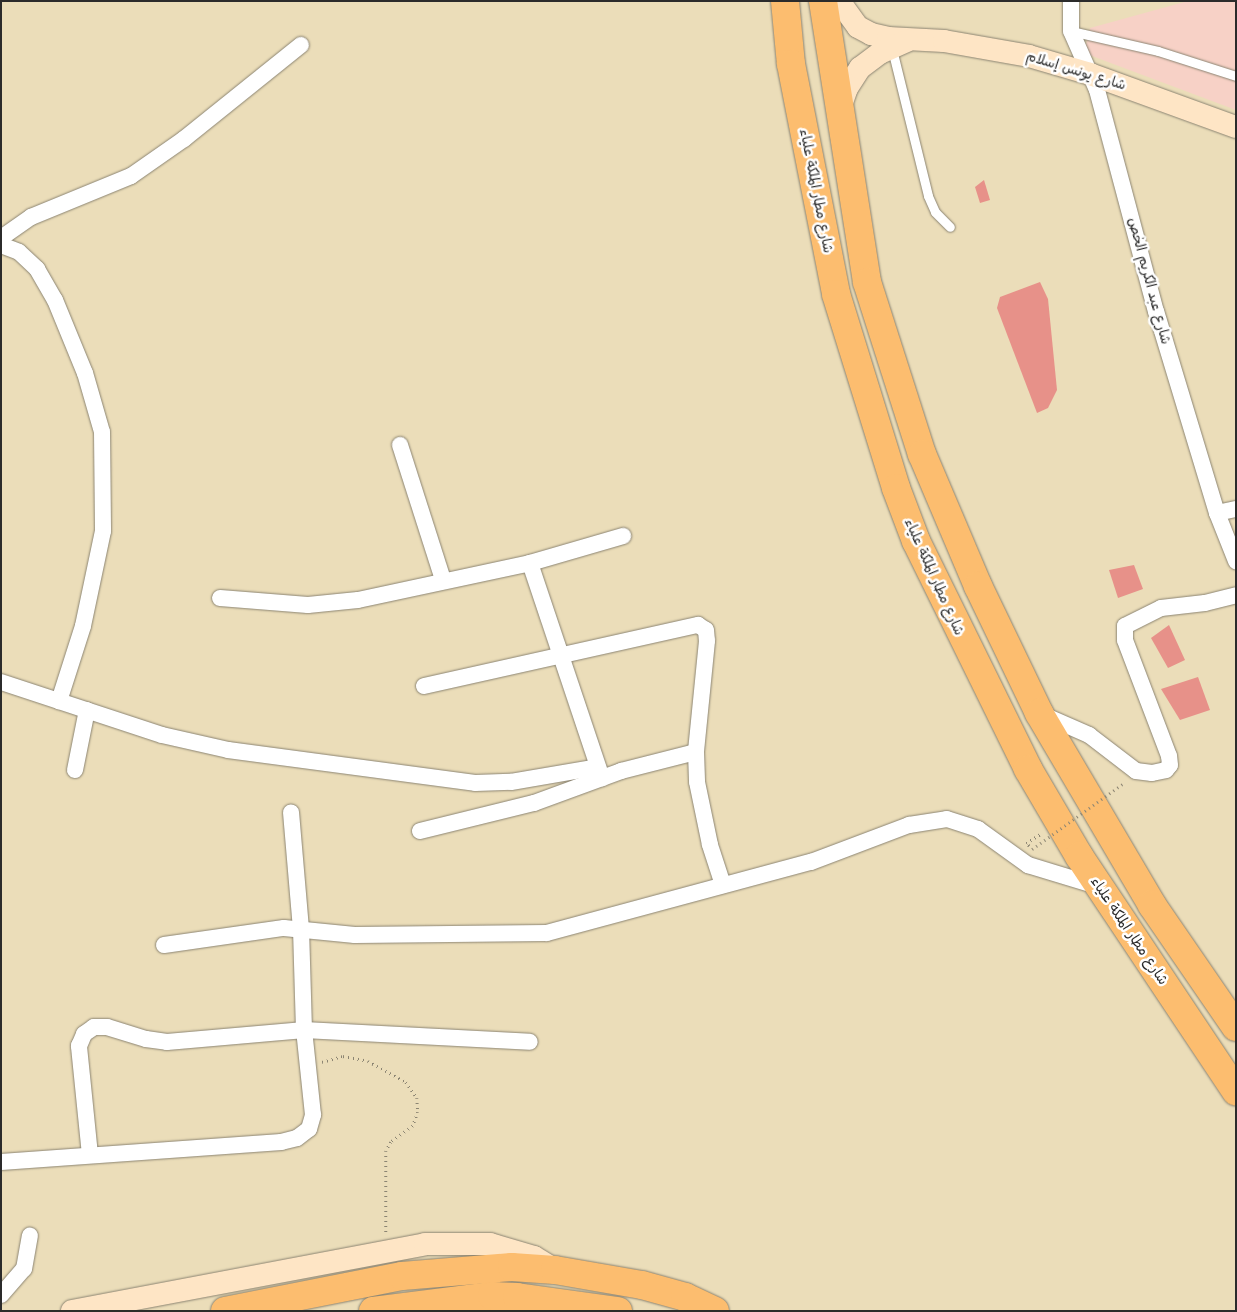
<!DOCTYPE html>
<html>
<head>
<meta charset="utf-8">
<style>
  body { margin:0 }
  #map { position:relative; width:1237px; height:1312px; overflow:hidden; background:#ebddb9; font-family:"Comic Neue","Playpen Sans Arabic",sans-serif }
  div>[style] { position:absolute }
  .built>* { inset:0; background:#f7d1c6 }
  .building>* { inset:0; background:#e79189 }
  .path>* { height:2.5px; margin-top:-1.25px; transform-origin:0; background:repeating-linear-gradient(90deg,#8b8472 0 1px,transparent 0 5px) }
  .roads { filter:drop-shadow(0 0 1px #8b8472) drop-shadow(0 0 1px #8b8472) }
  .lane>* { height:9px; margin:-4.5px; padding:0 4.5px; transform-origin:4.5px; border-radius:4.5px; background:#fff }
  .street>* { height:16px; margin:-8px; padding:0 8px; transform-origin:8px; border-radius:8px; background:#fff }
  .secondary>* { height:22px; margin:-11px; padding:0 11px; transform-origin:11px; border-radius:11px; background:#fee5c5 }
  .highway>* { height:28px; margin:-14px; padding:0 14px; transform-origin:14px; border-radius:14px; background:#fcbd6f }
  .path-bridge>* { height:2.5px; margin-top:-1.25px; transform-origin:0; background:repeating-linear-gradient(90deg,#8b8472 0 1px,transparent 0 5px) }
  span { translate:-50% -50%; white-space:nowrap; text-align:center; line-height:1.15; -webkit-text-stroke:5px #fff; paint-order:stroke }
  .street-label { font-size:14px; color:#2b2b2b }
  .frame { position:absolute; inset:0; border:2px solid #2b2b2b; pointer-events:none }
</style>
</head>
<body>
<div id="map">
  <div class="built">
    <div style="clip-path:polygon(1188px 1px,1236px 1px,1236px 110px,1084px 53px,1090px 28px)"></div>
  </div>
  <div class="building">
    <div style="clip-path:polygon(984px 180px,990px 200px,980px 203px,975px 187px)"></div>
    <div style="clip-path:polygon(1040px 282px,1048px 299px,1057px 390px,1048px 408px,1037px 413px,997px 308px,1000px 297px)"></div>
    <div style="clip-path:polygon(1134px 565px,1143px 589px,1118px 598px,1109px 570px)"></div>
    <div style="clip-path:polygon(1169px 625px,1185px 660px,1168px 668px,1151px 638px)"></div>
    <div style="clip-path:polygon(1198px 677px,1210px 710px,1180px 720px,1161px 689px)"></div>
  </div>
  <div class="path">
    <div style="left:1029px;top:846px;width:4px;rotate:-135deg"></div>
    <div style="left:1026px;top:843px;width:19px;rotate:-32deg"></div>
    <div style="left:322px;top:1062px;width:22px;rotate:-16deg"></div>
    <div style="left:343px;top:1056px;width:25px;rotate:11deg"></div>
    <div style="left:368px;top:1061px;width:43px;rotate:28.9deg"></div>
    <div style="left:406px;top:1082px;width:19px;rotate:55deg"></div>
    <div style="left:417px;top:1098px;width:14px;rotate:86deg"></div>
    <div style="left:418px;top:1112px;width:15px;rotate:110deg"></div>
    <div style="left:413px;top:1126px;width:27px;rotate:144deg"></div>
    <div style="left:391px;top:1142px;width:10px;rotate:119deg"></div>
    <div style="left:386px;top:1151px;width:82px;rotate:90deg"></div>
  </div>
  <div class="roads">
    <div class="lane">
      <div style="left:1071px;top:31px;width:89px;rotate:12.9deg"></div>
      <div style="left:1158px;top:51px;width:82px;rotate:17.8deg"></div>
      <div style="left:892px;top:49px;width:151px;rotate:76.2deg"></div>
      <div style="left:928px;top:196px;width:17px;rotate:66deg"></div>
      <div style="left:935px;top:212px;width:21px;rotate:45deg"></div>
    </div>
    <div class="street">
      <div style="left:1071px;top:1px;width:30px;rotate:90deg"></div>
      <div style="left:1071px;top:31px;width:64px;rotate:66.2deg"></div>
      <div style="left:1097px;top:90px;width:229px;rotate:75.1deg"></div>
      <div style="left:1156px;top:311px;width:211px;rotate:73.2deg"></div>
      <div style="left:1217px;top:513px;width:52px;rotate:68.4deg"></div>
      <div style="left:1px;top:238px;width:37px;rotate:-35deg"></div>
      <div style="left:31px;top:217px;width:108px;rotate:-22.3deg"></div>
      <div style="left:131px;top:176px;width:65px;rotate:-34.9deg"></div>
      <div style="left:184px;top:139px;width:150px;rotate:-38.8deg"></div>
      <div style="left:1px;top:245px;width:19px;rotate:21deg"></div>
      <div style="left:19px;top:252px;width:25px;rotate:43deg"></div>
      <div style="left:37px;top:269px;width:36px;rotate:60deg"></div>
      <div style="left:55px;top:300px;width:79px;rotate:67.7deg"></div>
      <div style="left:85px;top:373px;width:61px;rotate:73.9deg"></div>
      <div style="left:102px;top:432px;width:99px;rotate:89.4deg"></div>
      <div style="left:103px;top:531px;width:97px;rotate:101.9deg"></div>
      <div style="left:83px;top:626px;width:79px;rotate:107.7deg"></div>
      <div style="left:400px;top:445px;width:142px;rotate:72.3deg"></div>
      <div style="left:1217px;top:513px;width:19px;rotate:-12deg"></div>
      <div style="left:530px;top:563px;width:227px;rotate:71.5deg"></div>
      <div style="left:220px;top:598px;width:88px;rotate:4.5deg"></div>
      <div style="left:308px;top:605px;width:50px;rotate:-5.7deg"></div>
      <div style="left:358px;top:600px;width:176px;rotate:-12.1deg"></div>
      <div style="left:530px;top:563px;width:97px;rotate:-16.2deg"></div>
      <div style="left:1px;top:682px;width:169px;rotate:18.2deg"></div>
      <div style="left:162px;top:735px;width:68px;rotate:12.8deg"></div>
      <div style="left:228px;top:750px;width:249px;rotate:7.6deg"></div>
      <div style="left:475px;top:783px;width:36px;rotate:-2deg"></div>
      <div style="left:511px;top:782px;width:88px;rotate:-9.8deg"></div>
      <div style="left:424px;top:686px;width:281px;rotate:-12.6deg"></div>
      <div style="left:698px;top:625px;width:9px;rotate:32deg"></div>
      <div style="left:706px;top:630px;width:11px;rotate:85deg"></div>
      <div style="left:707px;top:641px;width:112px;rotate:95.7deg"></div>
      <div style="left:1039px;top:713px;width:55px;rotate:23.7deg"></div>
      <div style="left:1089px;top:735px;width:59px;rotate:37.5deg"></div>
      <div style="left:1136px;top:771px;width:16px;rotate:7deg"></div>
      <div style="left:1152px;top:773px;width:14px;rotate:-12deg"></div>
      <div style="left:1166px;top:770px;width:6px;rotate:-51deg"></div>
      <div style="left:1170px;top:765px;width:9px;rotate:-96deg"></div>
      <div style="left:1169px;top:756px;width:124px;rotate:-110.8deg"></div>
      <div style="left:1125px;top:640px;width:14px;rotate:-90deg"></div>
      <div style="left:1125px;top:626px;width:40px;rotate:-26.6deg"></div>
      <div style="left:1161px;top:608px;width:44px;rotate:-6.5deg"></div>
      <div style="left:1205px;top:603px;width:32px;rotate:-14deg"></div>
      <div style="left:75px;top:770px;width:61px;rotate:-78.7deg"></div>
      <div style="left:420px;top:831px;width:117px;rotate:-13.8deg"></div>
      <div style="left:534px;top:803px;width:93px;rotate:-20.2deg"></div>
      <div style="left:621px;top:771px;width:77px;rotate:-14.2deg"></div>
      <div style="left:696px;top:752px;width:30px;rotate:88deg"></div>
      <div style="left:697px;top:782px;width:64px;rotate:78.3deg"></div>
      <div style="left:710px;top:845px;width:42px;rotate:72deg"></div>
      <div style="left:164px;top:945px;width:121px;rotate:-8.1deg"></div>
      <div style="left:284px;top:928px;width:71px;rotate:5.6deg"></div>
      <div style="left:355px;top:935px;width:192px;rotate:-0.6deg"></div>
      <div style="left:547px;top:933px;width:273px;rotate:-15.1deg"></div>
      <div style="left:811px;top:862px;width:105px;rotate:-20.7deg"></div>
      <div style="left:909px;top:825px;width:38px;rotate:-9deg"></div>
      <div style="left:947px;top:819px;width:33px;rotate:18deg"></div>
      <div style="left:978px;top:829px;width:62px;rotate:35.8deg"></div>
      <div style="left:1028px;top:865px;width:75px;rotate:17deg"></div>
      <div style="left:90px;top:1155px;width:110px;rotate:-95.8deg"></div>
      <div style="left:79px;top:1046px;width:13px;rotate:-67deg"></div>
      <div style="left:84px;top:1034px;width:12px;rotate:-35deg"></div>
      <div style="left:94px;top:1027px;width:13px"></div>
      <div style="left:107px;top:1027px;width:41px;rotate:17.1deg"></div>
      <div style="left:146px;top:1039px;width:21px;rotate:8deg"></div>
      <div style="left:167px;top:1042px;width:138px;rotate:-5deg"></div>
      <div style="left:304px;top:1030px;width:226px;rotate:3deg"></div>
      <div style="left:1px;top:1162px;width:281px;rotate:-4.1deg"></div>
      <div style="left:281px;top:1142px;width:16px;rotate:-14deg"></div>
      <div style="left:297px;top:1138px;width:15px;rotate:-37deg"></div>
      <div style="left:309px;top:1129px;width:15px;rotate:-74deg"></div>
      <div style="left:313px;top:1115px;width:85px;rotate:-96deg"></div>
      <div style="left:304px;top:1030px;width:101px;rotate:-91.7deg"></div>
      <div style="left:301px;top:929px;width:117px;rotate:-94.9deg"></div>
      <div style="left:1px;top:1295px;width:35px;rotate:-49deg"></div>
      <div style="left:24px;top:1269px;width:34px;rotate:-80deg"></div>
    </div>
    <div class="secondary">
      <div style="left:839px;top:1px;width:32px;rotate:54deg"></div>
      <div style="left:858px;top:27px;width:15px;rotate:28deg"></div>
      <div style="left:871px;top:34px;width:17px;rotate:13deg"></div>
      <div style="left:888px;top:38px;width:56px;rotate:3.1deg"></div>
      <div style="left:944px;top:41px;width:86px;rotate:10deg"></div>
      <div style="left:1029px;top:56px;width:64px;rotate:16.4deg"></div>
      <div style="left:1090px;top:74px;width:155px;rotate:20deg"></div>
      <div style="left:839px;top:111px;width:24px;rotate:-71deg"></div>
      <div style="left:847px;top:88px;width:24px;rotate:-57deg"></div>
      <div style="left:860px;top:68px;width:25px;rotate:-37deg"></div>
      <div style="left:880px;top:53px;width:30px;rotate:-24deg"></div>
      <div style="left:72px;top:1311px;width:359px;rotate:-10.7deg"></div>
      <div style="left:425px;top:1244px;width:65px"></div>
      <div style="left:490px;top:1244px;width:46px;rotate:16.5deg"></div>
      <div style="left:534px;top:1257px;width:23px;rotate:31deg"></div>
    </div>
    <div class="highway">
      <div style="left:785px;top:1px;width:63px;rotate:84.6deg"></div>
      <div style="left:791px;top:64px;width:234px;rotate:78.9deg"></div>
      <div style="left:836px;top:294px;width:203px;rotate:72.8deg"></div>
      <div style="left:896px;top:488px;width:57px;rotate:69.3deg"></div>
      <div style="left:916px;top:541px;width:254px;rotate:63.8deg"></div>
      <div style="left:1028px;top:769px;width:101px;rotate:59.6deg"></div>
      <div style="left:1079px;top:856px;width:283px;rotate:56.3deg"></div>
      <div style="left:823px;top:1px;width:284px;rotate:81.1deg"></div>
      <div style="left:867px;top:282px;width:181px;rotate:72.3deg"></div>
      <div style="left:922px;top:454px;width:143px;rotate:67deg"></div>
      <div style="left:978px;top:586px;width:141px;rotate:64.3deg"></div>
      <div style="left:1039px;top:713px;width:223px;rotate:59.5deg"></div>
      <div style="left:1152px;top:905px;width:148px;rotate:55.5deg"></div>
      <div style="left:225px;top:1311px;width:180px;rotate:-11.2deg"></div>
      <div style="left:402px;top:1276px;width:110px;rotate:-4.7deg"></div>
      <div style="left:512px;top:1267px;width:43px;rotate:4deg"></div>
      <div style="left:555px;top:1270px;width:88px;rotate:9.8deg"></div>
      <div style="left:642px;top:1285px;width:45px;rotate:15.6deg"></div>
      <div style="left:685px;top:1297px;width:33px;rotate:25deg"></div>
      <div style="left:373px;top:1311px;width:120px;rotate:-7.2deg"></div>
      <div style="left:492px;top:1296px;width:25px;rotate:2deg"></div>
      <div style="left:517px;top:1297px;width:102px;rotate:7.9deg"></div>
    </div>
  </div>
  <div class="path-bridge">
    <div style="left:1032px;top:849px;width:113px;rotate:-35.7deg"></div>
  </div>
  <div class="street-label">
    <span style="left:1076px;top:71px;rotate:17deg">شارع يونس إسلام</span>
    <span style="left:816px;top:191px;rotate:79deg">شارع مطار الملكة علياء</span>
    <span style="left:1149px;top:281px;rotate:75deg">شارع عبد الكريم الخص</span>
    <span style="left:934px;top:577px;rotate:66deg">شارع مطار الملكة علياء</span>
    <span style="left:1129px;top:931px;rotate:56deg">شارع مطار الملكة علياء</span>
  </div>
  <div class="frame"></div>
</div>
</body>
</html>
